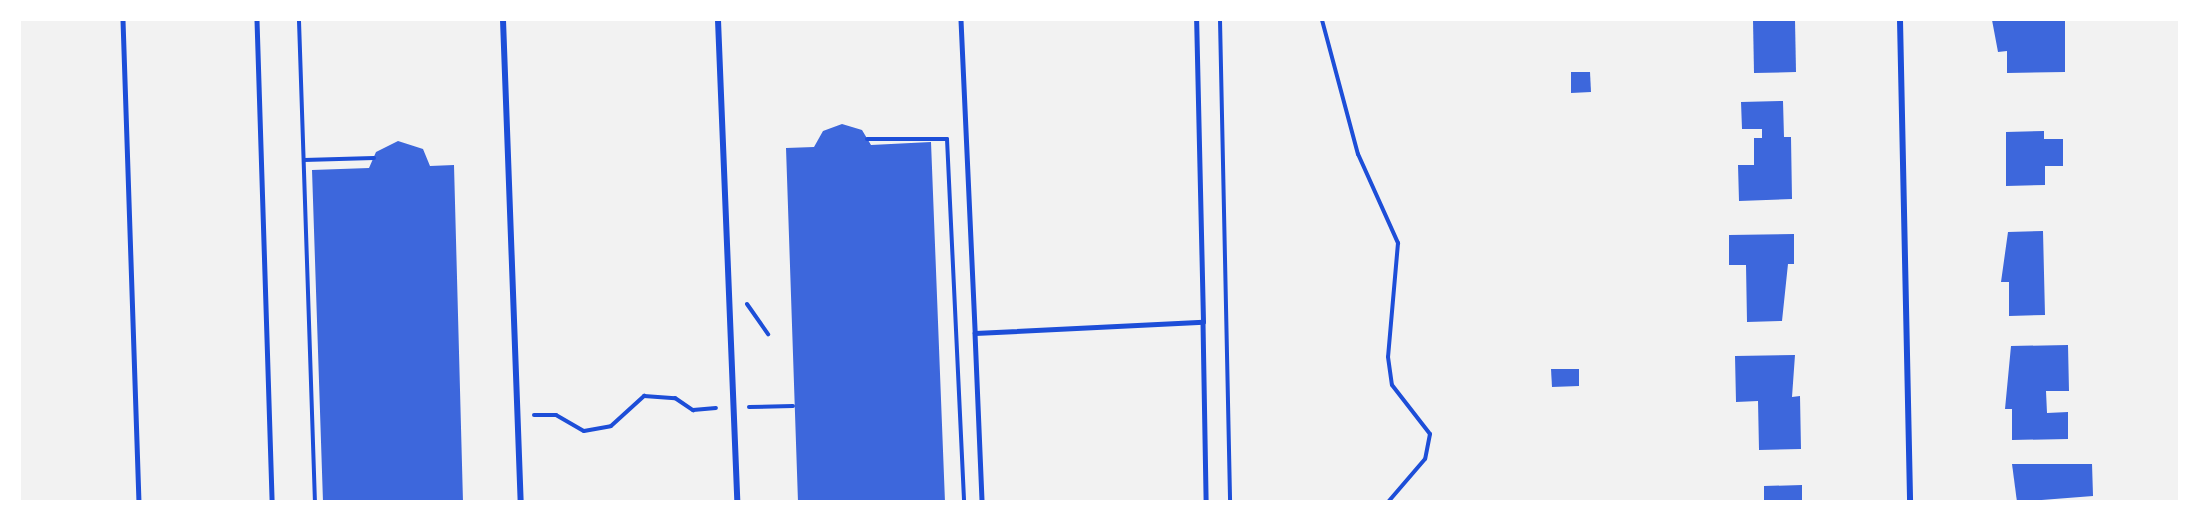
<!DOCTYPE html>
<html>
<head>
<meta charset="utf-8">
<style>
  body { margin:0 }
  #map { position:relative; width:2199px; height:521px; overflow:hidden; background:#f2f2f2; font-family:"Open Sans",sans-serif }
  div>[style] { position:absolute }
  .building>* { inset:0; background:#3d67dc }
  .path>* { height:4px; margin:-2px; padding:0 2px; transform-origin:2px; border-radius:2px; background:#1d4ed8 }
  .service>* { height:4.5px; margin:-2.25px; padding:0 2.25px; transform-origin:2.25px; border-radius:2.25px; background:#1d4ed8 }
  .minor>* { height:6px; margin:-3px; padding:0 3px; transform-origin:3px; border-radius:3px; background:#1d4ed8 }
  span { translate:-50% -50%; white-space:nowrap; text-align:center; line-height:1.15; -webkit-text-stroke:4.5px #fff; paint-order:stroke }
  .frame { position:absolute; inset:0; border:21px solid #fff; pointer-events:none }
</style>
</head>
<body>
<div id="map">
  <div class="building">
    <div style="clip-path:polygon(1753px 20px,1795px 20px,1796px 72px,1754px 73px)"></div>
    <div style="clip-path:polygon(1992px 20px,2065px 20px,2065px 72px,2007px 73px,2007px 51px,1998px 52px)"></div>
    <div style="clip-path:polygon(1571px 72px,1590px 72px,1591px 92px,1571px 93px)"></div>
    <div style="clip-path:polygon(1783px 101px,1784px 137px,1791px 137px,1792px 199px,1739px 201px,1738px 165px,1754px 165px,1754px 138px,1762px 138px,1762px 129px,1742px 129px,1741px 102px)"></div>
    <div style="clip-path:polygon(842px 124px,862px 130px,871px 145px,931px 142px,945px 502px,798px 502px,786px 148px,814px 147px,823px 131px)"></div>
    <div style="clip-path:polygon(2044px 131px,2044px 139px,2063px 139px,2063px 166px,2045px 166px,2045px 185px,2006px 186px,2006px 132px)"></div>
    <div style="clip-path:polygon(398px 141px,423px 149px,430px 166px,454px 165px,463px 502px,323px 502px,312px 170px,369px 168px,376px 152px)"></div>
    <div style="clip-path:polygon(2043px 231px,2045px 315px,2009px 316px,2009px 282px,2001px 282px,2008px 232px)"></div>
    <div style="clip-path:polygon(1794px 234px,1794px 264px,1788px 264px,1782px 321px,1747px 322px,1746px 265px,1729px 265px,1729px 235px)"></div>
    <div style="clip-path:polygon(2068px 345px,2069px 391px,2046px 391px,2047px 413px,2068px 412px,2068px 439px,2012px 440px,2012px 409px,2005px 409px,2011px 346px)"></div>
    <div style="clip-path:polygon(1795px 355px,1792px 397px,1800px 396px,1801px 449px,1759px 450px,1758px 401px,1736px 402px,1735px 356px)"></div>
    <div style="clip-path:polygon(1551px 369px,1579px 369px,1579px 386px,1552px 387px)"></div>
    <div style="clip-path:polygon(2012px 464px,2092px 464px,2093px 496px,2017px 502px)"></div>
    <div style="clip-path:polygon(1802px 485px,1802px 502px,1764px 502px,1764px 486px)"></div>
  </div>
  <div class="path">
    <div style="left:1220px;top:20px;width:482px;rotate:88.8deg"></div>
    <div style="left:1322px;top:20px;width:139px;rotate:75deg"></div>
    <div style="left:1358px;top:154px;width:98px;rotate:65.8deg"></div>
    <div style="left:1398px;top:243px;width:114px;rotate:95deg"></div>
    <div style="left:1388px;top:357px;width:28px;rotate:82deg"></div>
    <div style="left:1392px;top:385px;width:62px;rotate:52.2deg"></div>
    <div style="left:1430px;top:434px;width:25px;rotate:101deg"></div>
    <div style="left:1425px;top:459px;width:57px;rotate:130.7deg"></div>
    <div style="left:299px;top:21px;width:481px;rotate:88.1deg"></div>
    <div style="left:867px;top:139px;width:80px"></div>
    <div style="left:947px;top:139px;width:363px;rotate:87.3deg"></div>
    <div style="left:304px;top:160px;width:70px;rotate:-1.6deg"></div>
    <div style="left:747px;top:304px;width:37px;rotate:55deg"></div>
    <div style="left:749px;top:407px;width:44px;rotate:-1.3deg"></div>
    <div style="left:534px;top:415px;width:22px"></div>
    <div style="left:556px;top:415px;width:32px;rotate:30deg"></div>
    <div style="left:584px;top:431px;width:27px;rotate:-10deg"></div>
    <div style="left:611px;top:426px;width:45px;rotate:-42.3deg"></div>
    <div style="left:644px;top:396px;width:31px;rotate:4deg"></div>
    <div style="left:675px;top:398px;width:22px;rotate:34deg"></div>
    <div style="left:693px;top:410px;width:23px;rotate:-5deg"></div>
  </div>
  <div class="service">
    <div style="left:123px;top:20px;width:482px;rotate:88.1deg"></div>
    <div style="left:257px;top:20px;width:482px;rotate:88.2deg"></div>
    <div style="left:961px;top:20px;width:313px;rotate:87.4deg"></div>
    <div style="left:975px;top:333px;width:228px;rotate:-2.8deg"></div>
    <div style="left:1203px;top:322px;width:302px;rotate:-91.3deg"></div>
    <div style="left:1203px;top:322px;width:180px;rotate:89deg"></div>
    <div style="left:975px;top:333px;width:169px;rotate:87.6deg"></div>
  </div>
  <div class="minor">
    <div style="left:503px;top:20px;width:482px;rotate:87.9deg"></div>
    <div style="left:718px;top:20px;width:482px;rotate:87.7deg"></div>
    <div style="left:1900px;top:20px;width:482px;rotate:88.8deg"></div>
  </div>
  <div class="frame"></div>
</div>
</body>
</html>
